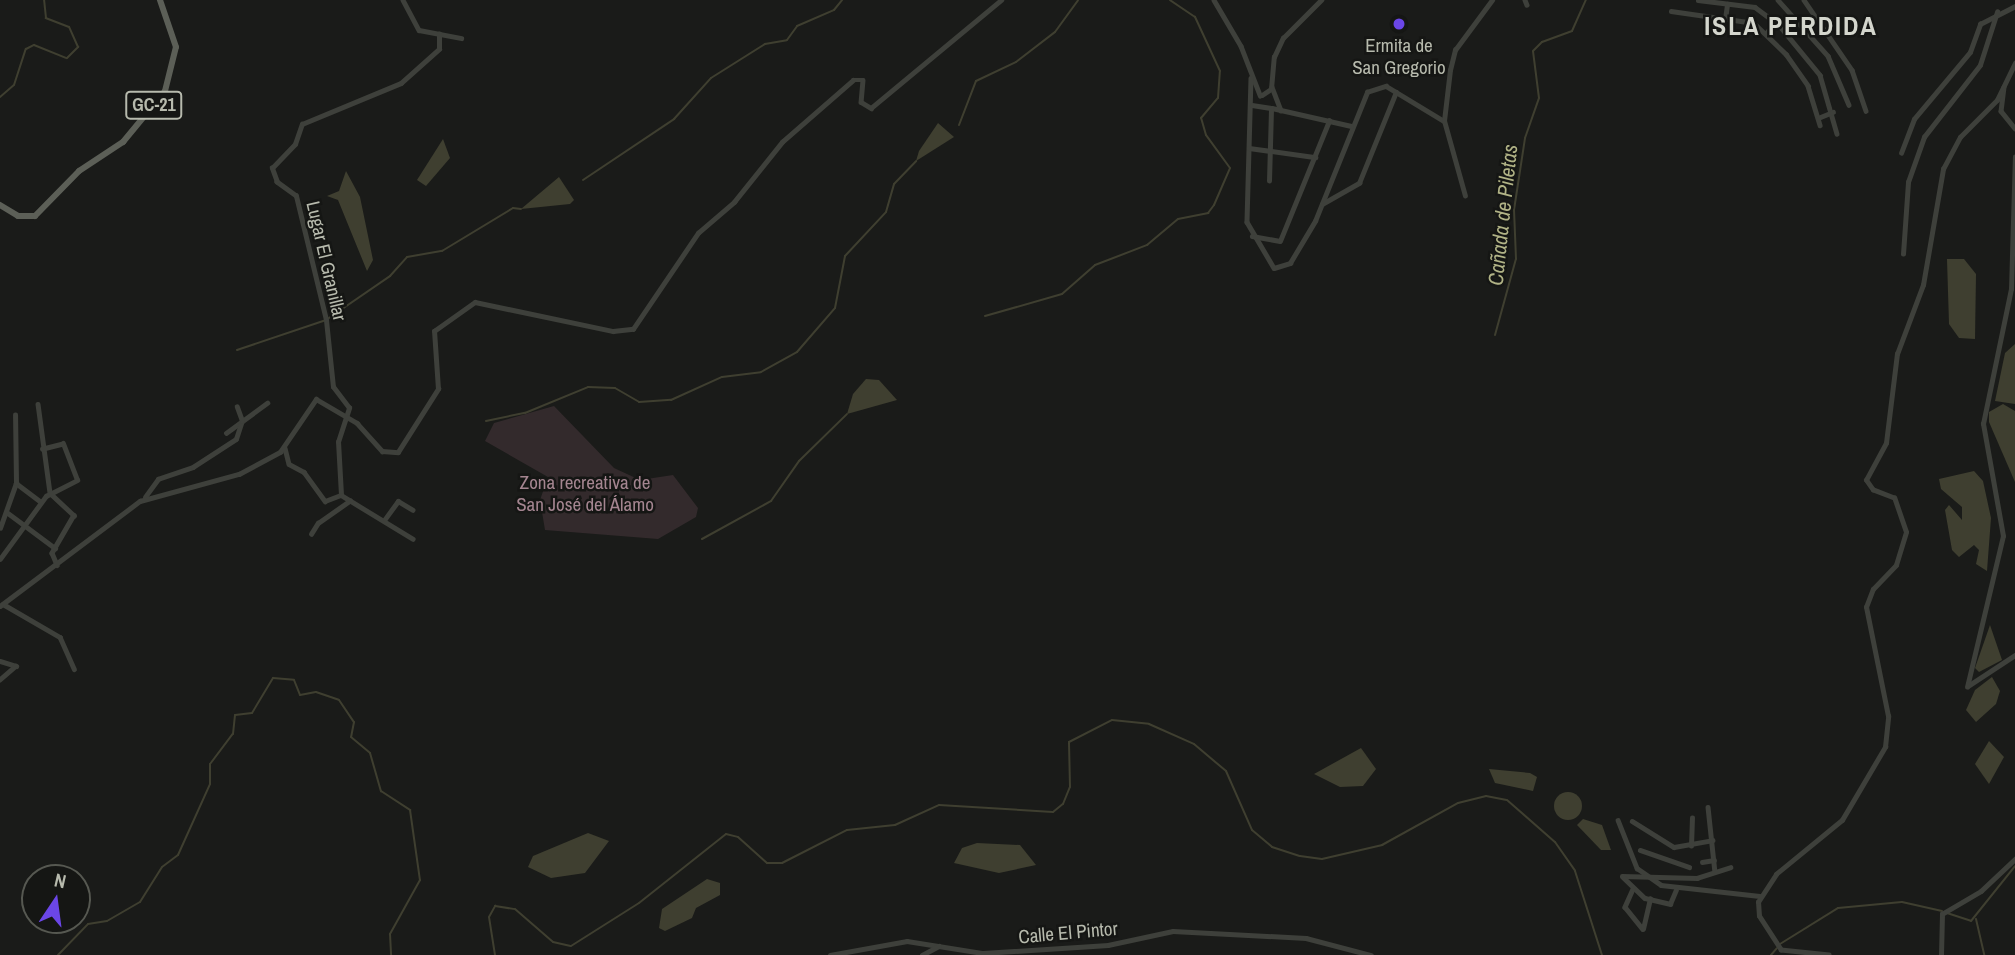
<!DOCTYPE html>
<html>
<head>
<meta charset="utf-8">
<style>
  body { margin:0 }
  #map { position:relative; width:2015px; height:955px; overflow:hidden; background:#1a1b19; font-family:"Archivo Narrow",sans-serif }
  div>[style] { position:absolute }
  .green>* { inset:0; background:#332a2c }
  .water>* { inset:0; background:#3f3f30 }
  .round { border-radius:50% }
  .stream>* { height:2px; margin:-1px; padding:0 1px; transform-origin:1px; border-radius:1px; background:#3f3f30 }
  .minor>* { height:4.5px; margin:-2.25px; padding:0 2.25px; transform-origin:2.25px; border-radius:2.25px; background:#3e403b }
  .major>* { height:6px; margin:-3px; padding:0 3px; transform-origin:3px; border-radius:3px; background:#5c5f57 }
  .dots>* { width:19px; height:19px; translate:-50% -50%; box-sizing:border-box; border:4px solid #151614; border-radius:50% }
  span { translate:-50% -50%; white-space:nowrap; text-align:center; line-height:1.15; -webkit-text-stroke:5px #151614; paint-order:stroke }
  .shield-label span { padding:2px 5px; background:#151614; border:2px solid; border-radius:5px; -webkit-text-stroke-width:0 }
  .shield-label { font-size:18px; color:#b7baad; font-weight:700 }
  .poi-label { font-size:19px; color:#b7baad }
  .street-label { font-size:19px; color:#b7baad }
  .park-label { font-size:19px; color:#a48590 }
  .water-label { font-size:21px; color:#b1b386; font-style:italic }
  .district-label { font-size:26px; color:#d4d6cd; font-weight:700; letter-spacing:2px }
  .north { position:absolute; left:21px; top:864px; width:70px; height:70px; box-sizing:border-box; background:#151614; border:2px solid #565851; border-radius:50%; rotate:13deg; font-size:19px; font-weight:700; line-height:28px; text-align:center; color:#b7baad }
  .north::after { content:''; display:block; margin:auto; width:24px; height:32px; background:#6b46e7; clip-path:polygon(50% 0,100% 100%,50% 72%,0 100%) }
</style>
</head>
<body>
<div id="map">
  <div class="green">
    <div style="clip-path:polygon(554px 406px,614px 468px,640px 480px,673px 475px,698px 508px,696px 517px,658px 539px,545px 530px,540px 500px,548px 477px,485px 441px,494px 423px)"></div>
  </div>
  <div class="water">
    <div style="clip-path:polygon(938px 123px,954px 137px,916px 161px,919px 151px)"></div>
    <div style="clip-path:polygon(443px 139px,450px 158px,426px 186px,417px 180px)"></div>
    <div style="clip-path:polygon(346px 171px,360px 197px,373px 260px,367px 271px,338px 200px,327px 196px,339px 191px)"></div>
    <div style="clip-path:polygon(559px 177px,574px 200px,570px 204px,521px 209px)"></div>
    <div style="clip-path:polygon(1947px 259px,1964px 259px,1976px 274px,1975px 339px,1959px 338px,1949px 324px)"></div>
    <div style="clip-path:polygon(2015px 344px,2015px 404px,1995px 401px,2005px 353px)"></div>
    <div style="clip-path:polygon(866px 379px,879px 380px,897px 400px,847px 414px,853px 394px)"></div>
    <div style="clip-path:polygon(2003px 404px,2015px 411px,2015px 482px,1989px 422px,1989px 412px)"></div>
    <div style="clip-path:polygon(1974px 471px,1983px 481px,1991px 518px,1987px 571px,1976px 564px,1979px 550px,1974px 545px,1959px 557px,1952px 550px,1945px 510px,1949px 505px,1962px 520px,1962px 507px,1941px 489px,1939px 479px)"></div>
    <div style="clip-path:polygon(1990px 625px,2002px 660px,1979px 672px,1975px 668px)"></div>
    <div style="clip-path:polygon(1992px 677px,2000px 691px,1996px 704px,1976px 722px,1966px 710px,1975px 690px)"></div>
    <div style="clip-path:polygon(1989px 741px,2004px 757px,1989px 784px,1975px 764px)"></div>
    <div style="clip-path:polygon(1361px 748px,1376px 769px,1363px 786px,1340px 787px,1314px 774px)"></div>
    <div style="clip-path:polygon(1489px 769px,1530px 773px,1537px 777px,1533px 791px,1495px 783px)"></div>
    <div class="round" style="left:1554px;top:792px;width:28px;height:28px"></div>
    <div style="clip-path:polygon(1583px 819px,1602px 825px,1611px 850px,1601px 850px,1577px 825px)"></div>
    <div style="clip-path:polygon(588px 833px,609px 841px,585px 873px,551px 878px,528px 867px,533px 856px)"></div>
    <div style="clip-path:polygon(977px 843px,1020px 845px,1036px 865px,999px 873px,954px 863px,962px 848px)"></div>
    <div style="clip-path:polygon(707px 879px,720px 883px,720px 895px,696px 908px,692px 918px,665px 931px,659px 928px,662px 909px)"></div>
  </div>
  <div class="stream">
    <div style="left:0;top:97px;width:18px;rotate:-41deg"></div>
    <div style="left:14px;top:85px;width:38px;rotate:-72deg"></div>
    <div style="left:26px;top:49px;width:9px;rotate:-27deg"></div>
    <div style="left:34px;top:45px;width:35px;rotate:22deg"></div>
    <div style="left:67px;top:58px;width:16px;rotate:-45deg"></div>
    <div style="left:78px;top:47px;width:22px;rotate:-114deg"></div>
    <div style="left:69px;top:27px;width:25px;rotate:-159deg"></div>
    <div style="left:46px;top:18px;width:18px;rotate:-96deg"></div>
    <div style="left:959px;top:125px;width:47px;rotate:-68.9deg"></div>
    <div style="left:976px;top:81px;width:44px;rotate:-25.4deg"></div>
    <div style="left:1016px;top:62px;width:49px;rotate:-37.6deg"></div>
    <div style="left:1055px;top:32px;width:39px;rotate:-54deg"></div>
    <div style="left:583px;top:180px;width:110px;rotate:-33.8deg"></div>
    <div style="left:674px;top:119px;width:55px;rotate:-47.9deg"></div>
    <div style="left:711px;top:78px;width:64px;rotate:-32.2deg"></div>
    <div style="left:765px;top:44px;width:22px;rotate:-10deg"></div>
    <div style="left:787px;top:40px;width:17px;rotate:-54deg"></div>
    <div style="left:797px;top:26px;width:40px;rotate:-23.4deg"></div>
    <div style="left:834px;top:10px;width:13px;rotate:-51deg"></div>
    <div style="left:985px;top:316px;width:80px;rotate:-15.9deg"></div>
    <div style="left:1062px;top:294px;width:44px;rotate:-41.3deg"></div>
    <div style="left:1095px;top:265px;width:56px;rotate:-21deg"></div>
    <div style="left:1147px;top:245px;width:40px;rotate:-40deg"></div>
    <div style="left:1178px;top:219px;width:31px;rotate:-11deg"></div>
    <div style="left:1208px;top:213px;width:10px;rotate:-53deg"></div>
    <div style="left:1214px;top:205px;width:40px;rotate:-66.6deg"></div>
    <div style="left:1230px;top:168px;width:41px;rotate:-126deg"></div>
    <div style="left:1206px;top:135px;width:18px;rotate:-106deg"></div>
    <div style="left:1201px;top:118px;width:26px;rotate:-50deg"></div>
    <div style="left:1218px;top:98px;width:27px;rotate:-86deg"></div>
    <div style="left:1220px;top:71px;width:60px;rotate:-114.8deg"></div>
    <div style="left:1195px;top:17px;width:30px;rotate:-146deg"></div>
    <div style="left:1495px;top:335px;width:79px;rotate:-74.6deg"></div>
    <div style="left:1516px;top:259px;width:49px;rotate:-92.3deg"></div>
    <div style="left:1514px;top:210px;width:73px;rotate:-81.3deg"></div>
    <div style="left:1525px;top:138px;width:42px;rotate:-70.7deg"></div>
    <div style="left:1539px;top:98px;width:47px;rotate:-97.3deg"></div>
    <div style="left:1533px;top:51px;width:13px;rotate:-45deg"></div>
    <div style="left:1542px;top:42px;width:32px;rotate:-20deg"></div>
    <div style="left:1572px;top:31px;width:34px;rotate:-66deg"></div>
    <div style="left:237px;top:350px;width:94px;rotate:-18.6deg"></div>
    <div style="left:326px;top:320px;width:78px;rotate:-34.5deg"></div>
    <div style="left:390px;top:276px;width:25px;rotate:-48deg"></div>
    <div style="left:407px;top:257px;width:36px;rotate:-10deg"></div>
    <div style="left:442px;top:251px;width:83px;rotate:-31.2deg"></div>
    <div style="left:513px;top:208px;width:8px;rotate:7deg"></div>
    <div style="left:486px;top:421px;width:40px;rotate:-12deg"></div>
    <div style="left:525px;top:413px;width:68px;rotate:-22.4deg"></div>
    <div style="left:588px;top:387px;width:27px;rotate:2deg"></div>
    <div style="left:615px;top:388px;width:28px;rotate:30deg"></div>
    <div style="left:639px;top:402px;width:32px;rotate:-4deg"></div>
    <div style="left:671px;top:400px;width:56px;rotate:-24.3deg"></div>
    <div style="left:722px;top:377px;width:39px;rotate:-7deg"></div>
    <div style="left:761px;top:372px;width:41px;rotate:-29.1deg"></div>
    <div style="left:797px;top:352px;width:58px;rotate:-49.2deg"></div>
    <div style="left:835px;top:308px;width:53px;rotate:-79.1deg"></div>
    <div style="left:845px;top:256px;width:60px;rotate:-47deg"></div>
    <div style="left:886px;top:212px;width:29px;rotate:-74deg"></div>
    <div style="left:894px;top:184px;width:32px;rotate:-46deg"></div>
    <div style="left:702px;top:539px;width:79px;rotate:-28.8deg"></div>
    <div style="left:771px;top:501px;width:49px;rotate:-55deg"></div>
    <div style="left:799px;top:461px;width:67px;rotate:-44.4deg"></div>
    <div style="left:1947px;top:913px;width:25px;rotate:18deg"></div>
    <div style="left:1971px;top:921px;width:70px;rotate:-51.3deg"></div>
    <div style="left:1976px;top:919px;width:37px;rotate:77deg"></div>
    <div style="left:1780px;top:944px;width:68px;rotate:-31.8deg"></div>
    <div style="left:1838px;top:908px;width:64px;rotate:-5.4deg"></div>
    <div style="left:1902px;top:902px;width:41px;rotate:12.7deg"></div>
    <div style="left:58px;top:955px;width:43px;rotate:-45.9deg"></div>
    <div style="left:88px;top:924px;width:19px;rotate:-9deg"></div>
    <div style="left:107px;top:921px;width:38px;rotate:-30deg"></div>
    <div style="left:140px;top:902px;width:41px;rotate:-57.8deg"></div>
    <div style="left:162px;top:867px;width:20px;rotate:-37deg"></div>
    <div style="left:178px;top:855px;width:78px;rotate:-65.7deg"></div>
    <div style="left:210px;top:784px;width:20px;rotate:-90deg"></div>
    <div style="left:210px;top:764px;width:38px;rotate:-53deg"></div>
    <div style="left:233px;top:734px;width:19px;rotate:-84deg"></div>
    <div style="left:235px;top:715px;width:17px;rotate:-7deg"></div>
    <div style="left:252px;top:713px;width:41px;rotate:-59deg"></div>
    <div style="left:273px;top:678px;width:21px;rotate:5deg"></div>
    <div style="left:294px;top:680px;width:16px;rotate:68deg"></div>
    <div style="left:300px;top:695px;width:16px;rotate:-11deg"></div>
    <div style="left:316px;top:692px;width:24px;rotate:19deg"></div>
    <div style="left:339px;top:700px;width:27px;rotate:56deg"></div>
    <div style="left:354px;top:722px;width:15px;rotate:101deg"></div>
    <div style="left:351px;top:737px;width:25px;rotate:40deg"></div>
    <div style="left:370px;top:753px;width:40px;rotate:74deg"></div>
    <div style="left:381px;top:791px;width:35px;rotate:33deg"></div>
    <div style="left:410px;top:810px;width:71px;rotate:81.9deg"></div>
    <div style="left:420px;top:880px;width:62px;rotate:119.1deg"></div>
    <div style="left:390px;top:934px;width:21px;rotate:87deg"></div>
    <div style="left:495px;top:955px;width:38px;rotate:-99deg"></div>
    <div style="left:489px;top:917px;width:13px;rotate:-61deg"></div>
    <div style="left:495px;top:906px;width:20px;rotate:9deg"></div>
    <div style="left:515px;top:909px;width:50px;rotate:41deg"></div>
    <div style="left:553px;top:942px;width:18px;rotate:13deg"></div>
    <div style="left:571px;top:946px;width:80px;rotate:-32.3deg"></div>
    <div style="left:639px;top:903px;width:111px;rotate:-38.4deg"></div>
    <div style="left:726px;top:834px;width:12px;rotate:14deg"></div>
    <div style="left:738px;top:837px;width:39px;rotate:42deg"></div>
    <div style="left:767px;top:863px;width:15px"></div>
    <div style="left:782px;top:863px;width:73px;rotate:-26.9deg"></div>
    <div style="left:847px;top:830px;width:48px;rotate:-5.9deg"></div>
    <div style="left:895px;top:825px;width:48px;rotate:-24.4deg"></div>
    <div style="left:939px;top:805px;width:114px;rotate:3.5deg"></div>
    <div style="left:1053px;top:812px;width:13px;rotate:-39deg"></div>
    <div style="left:1063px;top:804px;width:18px;rotate:-68deg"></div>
    <div style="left:1070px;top:787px;width:45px;rotate:-91.3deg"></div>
    <div style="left:1069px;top:742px;width:48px;rotate:-27.1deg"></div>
    <div style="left:1112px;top:720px;width:37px;rotate:6deg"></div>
    <div style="left:1149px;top:724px;width:49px;rotate:24deg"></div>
    <div style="left:1194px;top:744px;width:42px;rotate:40.2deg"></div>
    <div style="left:1226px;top:771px;width:64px;rotate:66.2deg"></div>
    <div style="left:1252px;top:830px;width:26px;rotate:40deg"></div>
    <div style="left:1272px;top:847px;width:29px;rotate:18deg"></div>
    <div style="left:1300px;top:856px;width:22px;rotate:8deg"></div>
    <div style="left:1322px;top:859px;width:62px;rotate:-13.1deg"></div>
    <div style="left:1382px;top:845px;width:87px;rotate:-28.9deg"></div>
    <div style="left:1458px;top:803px;width:29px;rotate:-14deg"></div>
    <div style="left:1486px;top:796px;width:21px;rotate:11deg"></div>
    <div style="left:1507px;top:800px;width:64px;rotate:41.2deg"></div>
    <div style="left:1555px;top:842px;width:35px;rotate:55deg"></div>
    <div style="left:1575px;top:871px;width:88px;rotate:72.2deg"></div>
    <div style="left:1771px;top:955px;width:9px;rotate:-49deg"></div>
  </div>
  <div class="minor">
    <div style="left:403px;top:0;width:34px;rotate:62deg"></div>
    <div style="left:419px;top:30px;width:43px;rotate:10.8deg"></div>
    <div style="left:1214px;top:0;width:53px;rotate:59.6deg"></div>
    <div style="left:1241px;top:46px;width:53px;rotate:68.8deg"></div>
    <div style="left:1525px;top:0;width:5px;rotate:68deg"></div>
    <div style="left:1698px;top:0;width:57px;rotate:7deg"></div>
    <div style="left:1755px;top:7px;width:30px;rotate:37deg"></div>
    <div style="left:1779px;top:25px;width:65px;rotate:50.6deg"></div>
    <div style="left:1820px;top:75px;width:61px;rotate:73.9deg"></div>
    <div style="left:1778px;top:0;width:75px;rotate:48.2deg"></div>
    <div style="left:1828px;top:56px;width:53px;rotate:66.8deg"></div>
    <div style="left:1804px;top:0;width:85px;rotate:55.6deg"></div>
    <div style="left:1852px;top:70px;width:43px;rotate:71.1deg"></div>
    <div style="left:1671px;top:11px;width:84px;rotate:8.2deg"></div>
    <div style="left:1754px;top:23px;width:45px;rotate:44.1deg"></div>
    <div style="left:1786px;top:54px;width:39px;rotate:55deg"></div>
    <div style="left:1808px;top:86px;width:41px;rotate:72.9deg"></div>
    <div style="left:1725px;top:19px;width:15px;rotate:-82deg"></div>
    <div style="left:1766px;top:33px;width:15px;rotate:-48deg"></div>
    <div style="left:1251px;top:78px;width:144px;rotate:91.6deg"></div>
    <div style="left:1247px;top:222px;width:53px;rotate:59.6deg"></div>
    <div style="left:1274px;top:268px;width:17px;rotate:-17deg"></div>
    <div style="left:1290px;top:263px;width:49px;rotate:-59.2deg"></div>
    <div style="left:1315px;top:221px;width:139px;rotate:-68deg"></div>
    <div style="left:1367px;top:92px;width:20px;rotate:-18deg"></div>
    <div style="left:1386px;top:86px;width:68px;rotate:31.1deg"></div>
    <div style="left:1272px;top:87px;width:25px;rotate:69deg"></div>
    <div style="left:2004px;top:87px;width:24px;rotate:97deg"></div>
    <div style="left:2001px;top:111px;width:22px;rotate:51deg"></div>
    <div style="left:1262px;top:95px;width:11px;rotate:-34deg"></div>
    <div style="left:1271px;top:89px;width:32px;rotate:-85deg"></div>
    <div style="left:1274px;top:57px;width:21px;rotate:-65deg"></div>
    <div style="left:1283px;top:38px;width:54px;rotate:-45deg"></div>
    <div style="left:1252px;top:105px;width:20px;rotate:9deg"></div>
    <div style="left:1272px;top:108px;width:81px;rotate:12.8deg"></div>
    <div style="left:1818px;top:118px;width:16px;rotate:-22deg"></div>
    <div style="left:1249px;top:148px;width:67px;rotate:7.8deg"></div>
    <div style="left:1901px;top:153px;width:36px;rotate:-69deg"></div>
    <div style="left:1914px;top:119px;width:87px;rotate:-50.1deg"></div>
    <div style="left:1970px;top:52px;width:30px;rotate:-70deg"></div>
    <div style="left:1980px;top:24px;width:39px;rotate:-27deg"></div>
    <div style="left:1269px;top:181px;width:72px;rotate:-88.4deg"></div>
    <div style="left:1465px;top:196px;width:78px;rotate:-105.6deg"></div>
    <div style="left:1444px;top:121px;width:51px;rotate:-83.3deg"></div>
    <div style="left:1450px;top:70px;width:21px;rotate:-76deg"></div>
    <div style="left:1455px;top:50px;width:62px;rotate:-53.5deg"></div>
    <div style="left:1322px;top:204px;width:43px;rotate:-29.6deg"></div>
    <div style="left:1359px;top:183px;width:98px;rotate:-67.9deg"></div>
    <div style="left:1252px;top:236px;width:28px;rotate:10deg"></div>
    <div style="left:1280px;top:241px;width:130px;rotate:-67.8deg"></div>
    <div style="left:1903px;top:254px;width:72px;rotate:-86deg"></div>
    <div style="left:1908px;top:182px;width:48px;rotate:-70.4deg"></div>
    <div style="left:1924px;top:137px;width:91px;rotate:-52.1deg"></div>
    <div style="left:1980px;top:65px;width:56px;rotate:-72.2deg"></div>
    <div style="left:38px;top:404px;width:90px;rotate:82.3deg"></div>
    <div style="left:226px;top:433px;width:51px;rotate:-36.2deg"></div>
    <div style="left:285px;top:448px;width:16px;rotate:76deg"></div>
    <div style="left:289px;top:464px;width:17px;rotate:28deg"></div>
    <div style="left:304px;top:472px;width:36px;rotate:54deg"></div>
    <div style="left:325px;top:501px;width:17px;rotate:-21deg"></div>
    <div style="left:16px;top:483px;width:31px;rotate:37deg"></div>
    <div style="left:50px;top:493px;width:33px;rotate:43deg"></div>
    <div style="left:74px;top:515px;width:44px;rotate:120.1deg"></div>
    <div style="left:52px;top:553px;width:13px;rotate:67deg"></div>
    <div style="left:341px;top:495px;width:53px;rotate:-93.2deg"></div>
    <div style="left:338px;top:442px;width:36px;rotate:-72deg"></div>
    <div style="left:349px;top:408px;width:26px;rotate:-127deg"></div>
    <div style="left:333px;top:387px;width:67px;rotate:-96deg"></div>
    <div style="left:326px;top:320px;width:128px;rotate:-103.6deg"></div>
    <div style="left:296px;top:196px;width:24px;rotate:-144deg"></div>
    <div style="left:277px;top:182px;width:15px;rotate:-110deg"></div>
    <div style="left:272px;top:168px;width:33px;rotate:-46deg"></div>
    <div style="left:295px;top:144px;width:21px;rotate:-71deg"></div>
    <div style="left:302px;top:124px;width:107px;rotate:-22.5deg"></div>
    <div style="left:401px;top:83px;width:51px;rotate:-41.8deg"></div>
    <div style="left:439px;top:49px;width:15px;rotate:-90deg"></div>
    <div style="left:341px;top:495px;width:84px;rotate:31.4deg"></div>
    <div style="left:145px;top:497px;width:22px;rotate:-54deg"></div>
    <div style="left:158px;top:479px;width:37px;rotate:-19deg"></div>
    <div style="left:193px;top:467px;width:51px;rotate:-33.1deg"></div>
    <div style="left:236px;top:439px;width:19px;rotate:-72deg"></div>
    <div style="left:242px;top:421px;width:15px;rotate:-110deg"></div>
    <div style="left:8px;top:513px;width:59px;rotate:36.7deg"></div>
    <div style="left:385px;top:519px;width:22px;rotate:-54deg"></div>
    <div style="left:398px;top:501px;width:17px;rotate:31deg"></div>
    <div style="left:0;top:528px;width:48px;rotate:-70.4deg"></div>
    <div style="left:16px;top:483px;width:68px;rotate:-90.8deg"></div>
    <div style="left:311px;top:534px;width:13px;rotate:-58deg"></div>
    <div style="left:318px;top:523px;width:39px;rotate:-35deg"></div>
    <div style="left:0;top:559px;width:78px;rotate:-53.9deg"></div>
    <div style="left:46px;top:496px;width:35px;rotate:-27deg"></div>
    <div style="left:77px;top:480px;width:39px;rotate:-111deg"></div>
    <div style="left:63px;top:444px;width:21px;rotate:166deg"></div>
    <div style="left:3px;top:604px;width:66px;rotate:30.1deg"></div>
    <div style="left:60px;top:637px;width:35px;rotate:66deg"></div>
    <div style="left:0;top:606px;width:175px;rotate:-36.9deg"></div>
    <div style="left:140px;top:501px;width:103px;rotate:-15.3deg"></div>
    <div style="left:239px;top:474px;width:47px;rotate:-28.2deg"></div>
    <div style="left:280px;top:452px;width:64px;rotate:-55.8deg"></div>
    <div style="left:316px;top:399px;width:48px;rotate:30.3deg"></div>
    <div style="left:357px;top:423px;width:38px;rotate:48deg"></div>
    <div style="left:382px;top:451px;width:16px;rotate:4deg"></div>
    <div style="left:398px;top:452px;width:75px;rotate:-57.6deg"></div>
    <div style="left:438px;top:389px;width:58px;rotate:-93.9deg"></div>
    <div style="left:434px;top:331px;width:50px;rotate:-35.3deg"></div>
    <div style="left:475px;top:302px;width:141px;rotate:11.9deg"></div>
    <div style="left:613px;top:331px;width:20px;rotate:-6deg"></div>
    <div style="left:633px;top:329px;width:116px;rotate:-55.9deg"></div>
    <div style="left:698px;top:233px;width:48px;rotate:-40.7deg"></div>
    <div style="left:734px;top:202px;width:77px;rotate:-51.3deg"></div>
    <div style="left:782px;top:142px;width:94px;rotate:-41.1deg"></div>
    <div style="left:853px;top:80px;width:10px"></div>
    <div style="left:863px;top:80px;width:22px;rotate:95deg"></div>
    <div style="left:861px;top:102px;width:12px;rotate:31deg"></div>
    <div style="left:871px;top:108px;width:169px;rotate:-39.7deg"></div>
    <div style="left:0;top:661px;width:17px;rotate:17deg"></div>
    <div style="left:16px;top:666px;width:21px;rotate:139deg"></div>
    <div style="left:1968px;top:686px;width:56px;rotate:-33.4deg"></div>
    <div style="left:1967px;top:687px;width:155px;rotate:-76.6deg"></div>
    <div style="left:2003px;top:536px;width:114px;rotate:-100.1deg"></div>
    <div style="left:1983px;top:424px;width:138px;rotate:-78.3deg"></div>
    <div style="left:2011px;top:289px;width:132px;rotate:-88.3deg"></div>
    <div style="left:1708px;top:807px;width:65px;rotate:83.9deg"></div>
    <div style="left:1618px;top:820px;width:52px;rotate:68.4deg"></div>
    <div style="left:1637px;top:868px;width:29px;rotate:35deg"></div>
    <div style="left:1661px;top:885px;width:99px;rotate:6.4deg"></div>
    <div style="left:1632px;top:821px;width:49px;rotate:31.8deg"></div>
    <div style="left:1674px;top:847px;width:39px;rotate:-10deg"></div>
    <div style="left:1691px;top:846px;width:28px;rotate:-88deg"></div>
    <div style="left:1640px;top:850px;width:52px;rotate:19.1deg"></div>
    <div style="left:1702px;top:862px;width:12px;rotate:-9deg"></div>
    <div style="left:1622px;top:876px;width:75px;rotate:1.5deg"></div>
    <div style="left:1697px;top:878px;width:35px;rotate:-18deg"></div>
    <div style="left:1623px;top:877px;width:30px;rotate:44deg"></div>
    <div style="left:1645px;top:898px;width:26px;rotate:13deg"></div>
    <div style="left:1670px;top:904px;width:15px;rotate:-67deg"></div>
    <div style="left:1633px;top:889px;width:20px;rotate:114deg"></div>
    <div style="left:1625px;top:907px;width:28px;rotate:51deg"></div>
    <div style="left:1643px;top:929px;width:31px;rotate:-77deg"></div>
    <div style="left:830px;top:955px;width:78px;rotate:-10.3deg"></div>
    <div style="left:907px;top:941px;width:77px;rotate:9deg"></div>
    <div style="left:983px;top:953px;width:125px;rotate:-3.7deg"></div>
    <div style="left:1108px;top:945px;width:66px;rotate:-12.2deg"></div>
    <div style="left:1173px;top:931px;width:133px;rotate:3deg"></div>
    <div style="left:1306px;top:938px;width:67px;rotate:14.7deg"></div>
    <div style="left:922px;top:955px;width:19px;rotate:-28deg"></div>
    <div style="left:1829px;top:955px;width:48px;rotate:-174.1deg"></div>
    <div style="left:1781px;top:950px;width:40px;rotate:-122.9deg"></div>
    <div style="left:1759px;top:916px;width:14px;rotate:-94deg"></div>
    <div style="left:1758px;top:902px;width:33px;rotate:-57deg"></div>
    <div style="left:1776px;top:874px;width:85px;rotate:-39.3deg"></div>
    <div style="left:1842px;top:820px;width:85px;rotate:-59.5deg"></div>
    <div style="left:1885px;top:747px;width:31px;rotate:-84deg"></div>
    <div style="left:1888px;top:716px;width:111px;rotate:-101.4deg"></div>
    <div style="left:1866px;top:607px;width:19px;rotate:-69deg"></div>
    <div style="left:1873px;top:589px;width:33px;rotate:-46deg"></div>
    <div style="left:1896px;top:565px;width:34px;rotate:-73deg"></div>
    <div style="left:1906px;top:532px;width:36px;rotate:-109deg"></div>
    <div style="left:1894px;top:498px;width:22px;rotate:-159deg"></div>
    <div style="left:1873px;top:490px;width:12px;rotate:-125deg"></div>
    <div style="left:1866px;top:480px;width:42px;rotate:-61.6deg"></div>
    <div style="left:1886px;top:443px;width:90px;rotate:-83deg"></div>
    <div style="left:1897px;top:354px;width:74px;rotate:-69.4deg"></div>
    <div style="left:1923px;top:285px;width:118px;rotate:-80.2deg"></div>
    <div style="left:1943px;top:169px;width:36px;rotate:-62deg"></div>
    <div style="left:1960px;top:137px;width:52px;rotate:-45deg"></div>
    <div style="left:1997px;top:100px;width:41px;rotate:-64.1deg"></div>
    <div style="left:1941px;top:955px;width:41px;rotate:-88.6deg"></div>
    <div style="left:1942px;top:914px;width:45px;rotate:-30.5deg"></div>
    <div style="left:1981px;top:891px;width:47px;rotate:-43.3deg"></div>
  </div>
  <div class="major">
    <div style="left:0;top:205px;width:21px;rotate:31deg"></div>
    <div style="left:18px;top:216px;width:17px"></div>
    <div style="left:35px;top:216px;width:63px;rotate:-45.6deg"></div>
    <div style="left:79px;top:171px;width:53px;rotate:-33.4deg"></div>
    <div style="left:123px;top:142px;width:66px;rotate:-50.5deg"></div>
    <div style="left:165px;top:91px;width:45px;rotate:-76deg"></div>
    <div style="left:176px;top:47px;width:50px;rotate:-108.8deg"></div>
  </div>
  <div class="dots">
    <div style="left:1399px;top:24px;background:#6b46e7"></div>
  </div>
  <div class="shield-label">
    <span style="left:154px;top:105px">GC-21</span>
  </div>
  <div class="poi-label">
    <span style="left:1399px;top:57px">Ermita de<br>San Gregorio</span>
  </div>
  <div class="street-label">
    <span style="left:326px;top:261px;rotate:77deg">Lugar El Granillar</span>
    <span style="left:1068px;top:933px;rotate:-5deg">Calle El Pintor</span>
  </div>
  <div class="park-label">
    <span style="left:585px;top:494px">Zona recreativa de<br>San José del Álamo</span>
  </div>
  <div class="water-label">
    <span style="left:1503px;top:215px;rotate:-84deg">Cañada de Piletas</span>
  </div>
  <div class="district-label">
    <span style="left:1791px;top:26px">ISLA PERDIDA</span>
  </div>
  <div class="north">N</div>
</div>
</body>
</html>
